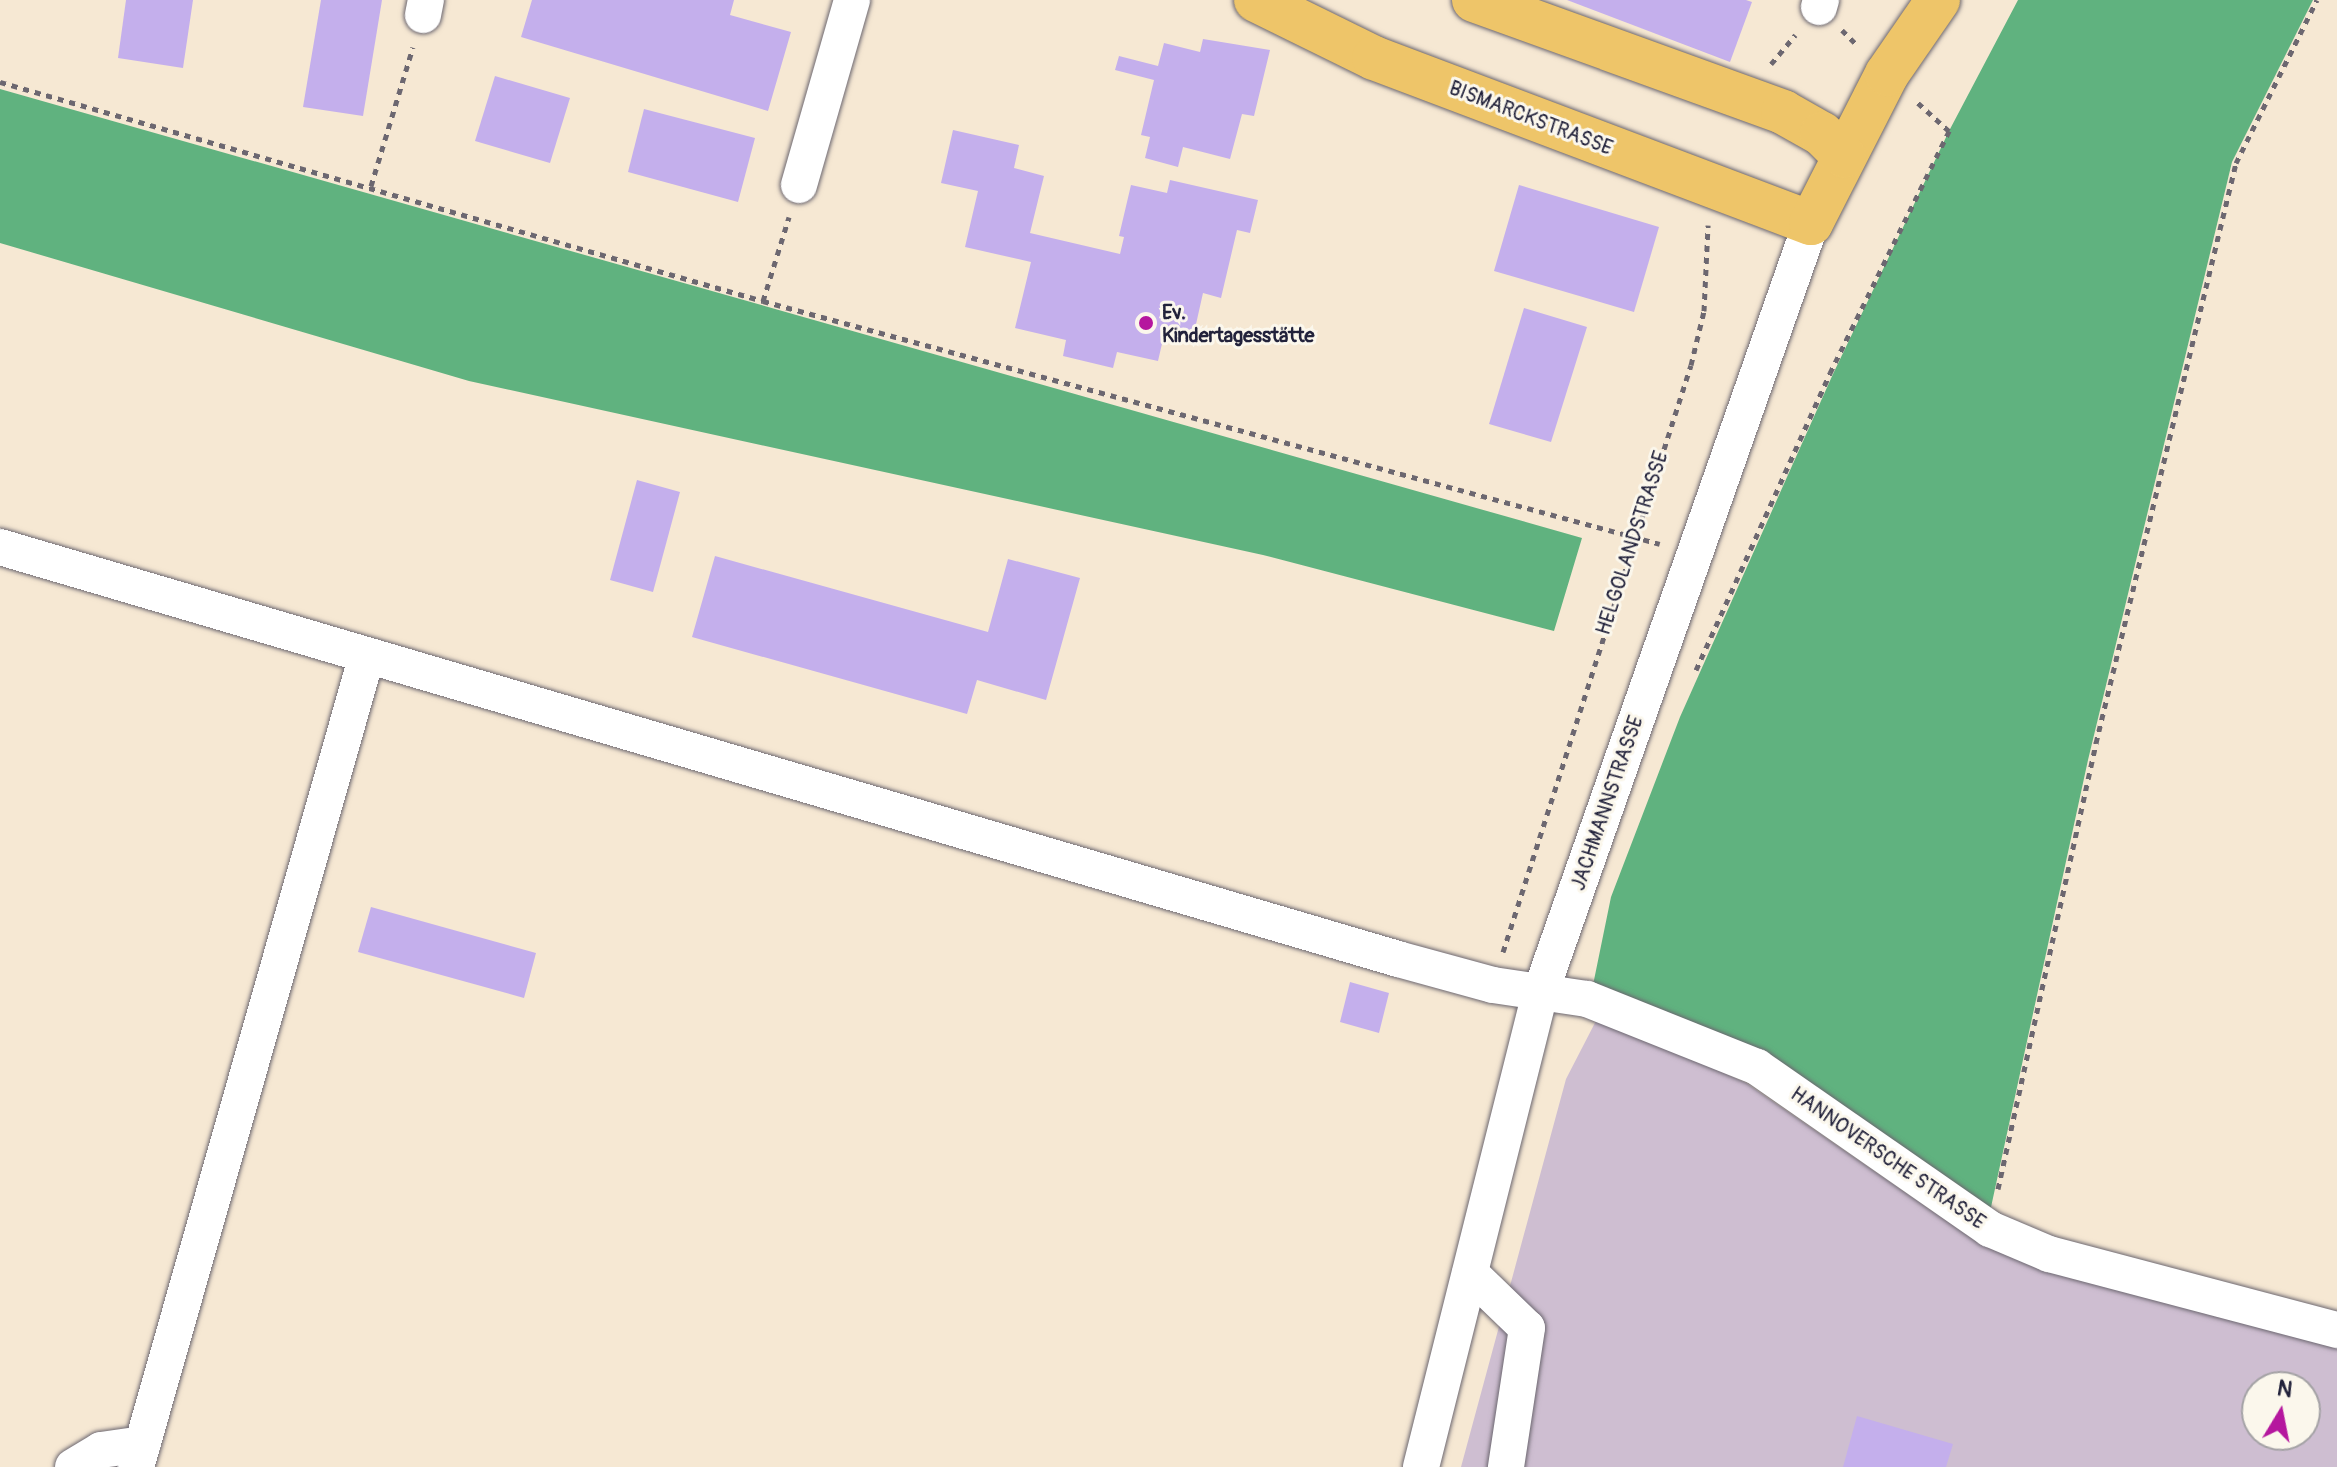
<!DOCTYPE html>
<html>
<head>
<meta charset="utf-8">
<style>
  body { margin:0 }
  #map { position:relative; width:2337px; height:1467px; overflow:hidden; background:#f6e8d3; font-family:Pangolin,sans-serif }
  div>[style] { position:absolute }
  .industrial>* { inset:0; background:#cebed1 }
  .forest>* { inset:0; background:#60b27f }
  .building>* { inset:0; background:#c4afec }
  .path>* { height:5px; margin-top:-2.5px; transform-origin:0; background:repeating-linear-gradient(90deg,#6c6770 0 6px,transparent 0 12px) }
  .roads { filter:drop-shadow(0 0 2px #6c6770) drop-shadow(0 0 2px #6c6770) }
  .minor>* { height:36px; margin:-18px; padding:0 18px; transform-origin:18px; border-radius:18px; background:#fff }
  .major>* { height:44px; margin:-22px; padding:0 22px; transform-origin:22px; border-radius:22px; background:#eec569 }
  .dots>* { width:22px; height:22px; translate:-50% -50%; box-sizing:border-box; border:4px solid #fbf7ec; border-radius:50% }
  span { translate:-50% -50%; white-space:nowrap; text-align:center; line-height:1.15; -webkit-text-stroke:6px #fbf7ec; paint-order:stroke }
  .street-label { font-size:20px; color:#22223b }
  .poi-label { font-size:20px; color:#22223b; font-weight:700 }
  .left { translate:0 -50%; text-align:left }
  .north { position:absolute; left:2241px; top:1371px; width:80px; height:80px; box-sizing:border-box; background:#fbf7ec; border:2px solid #a4a2a5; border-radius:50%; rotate:10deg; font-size:22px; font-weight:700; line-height:32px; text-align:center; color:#22223b }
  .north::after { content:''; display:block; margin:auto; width:28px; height:36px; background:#b5179e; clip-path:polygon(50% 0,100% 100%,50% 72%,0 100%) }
</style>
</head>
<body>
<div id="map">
  <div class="industrial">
    <div style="clip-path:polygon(evenodd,1598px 1017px,1746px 1083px,1980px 1244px,2337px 1345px,2337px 1467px,1461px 1467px,1566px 1079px,1598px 1017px,2257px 1387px,2305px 1387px,2305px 1435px,2257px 1435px,2257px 1387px)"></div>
  </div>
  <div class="forest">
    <div style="clip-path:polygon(2018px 0,2313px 0,2232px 162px,2088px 760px,1988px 1221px,1593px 985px,1611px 897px,1680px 717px,1833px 374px,1949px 131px)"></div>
    <div style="clip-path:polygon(0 89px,1582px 538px,1554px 631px,1263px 555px,469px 381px,0 243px)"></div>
  </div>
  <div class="building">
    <div style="clip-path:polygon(126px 0,193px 0,183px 68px,118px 58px)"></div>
    <div style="clip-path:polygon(321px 0,382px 0,363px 116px,303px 107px)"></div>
    <div style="clip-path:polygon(532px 0,734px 0,730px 15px,791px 32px,768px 111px,521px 37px)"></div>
    <div style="clip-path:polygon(1567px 0,1746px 0,1752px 2px,1730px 62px)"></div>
    <div style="clip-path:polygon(1203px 39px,1270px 50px,1254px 116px,1242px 114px,1230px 159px,1183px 147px,1178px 167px,1145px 158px,1150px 137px,1141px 135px,1154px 80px,1115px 70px,1119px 56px,1158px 66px,1164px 43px,1200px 52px)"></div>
    <div style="clip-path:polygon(495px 76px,570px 98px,550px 163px,475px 141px)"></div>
    <div style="clip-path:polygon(644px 109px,755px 138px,738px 202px,628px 172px)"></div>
    <div style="clip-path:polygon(953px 130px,1019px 145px,1014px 168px,1044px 176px,1030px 233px,1120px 254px,1124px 237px,1119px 236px,1131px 185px,1167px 193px,1170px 180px,1258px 200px,1250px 233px,1237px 230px,1221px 298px,1203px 293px,1192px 342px,1164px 335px,1158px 361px,1117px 352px,1113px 368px,1063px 356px,1066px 340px,1015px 328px,1031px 262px,965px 247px,978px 191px,941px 183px)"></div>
    <div style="clip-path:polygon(1519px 185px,1659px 227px,1634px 312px,1494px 271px)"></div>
    <div style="clip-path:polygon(1524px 308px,1587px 327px,1551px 442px,1489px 424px)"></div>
    <div style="clip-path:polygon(637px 480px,680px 492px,653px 592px,610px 580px)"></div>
    <div style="clip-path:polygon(715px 556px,988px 632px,1008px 559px,1080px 578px,1046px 700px,977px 680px,967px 714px,692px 637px)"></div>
    <div style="clip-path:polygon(371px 907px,536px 953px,524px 998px,358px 952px)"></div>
    <div style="clip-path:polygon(1350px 982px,1389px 993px,1379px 1033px,1340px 1022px)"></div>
    <div style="clip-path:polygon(1857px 1416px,1953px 1444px,1946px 1467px,1843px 1467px)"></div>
  </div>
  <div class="path">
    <div style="left:1842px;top:30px;width:23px;rotate:45deg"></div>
    <div style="left:1771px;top:64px;width:38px;rotate:-50deg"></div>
    <div style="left:0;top:82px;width:794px;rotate:16.01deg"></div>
    <div style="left:763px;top:301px;width:929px;rotate:15.16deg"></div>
    <div style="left:371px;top:186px;width:145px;rotate:-73.2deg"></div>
    <div style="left:763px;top:301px;width:88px;rotate:-72.8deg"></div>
    <div style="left:1696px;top:670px;width:326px;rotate:-65.7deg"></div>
    <div style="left:1830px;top:373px;width:270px;rotate:-63.8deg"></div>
    <div style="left:1949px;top:131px;width:43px;rotate:-137.8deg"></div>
    <div style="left:1503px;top:952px;width:616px;rotate:-72.24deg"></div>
    <div style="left:1691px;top:365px;width:56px;rotate:-76.5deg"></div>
    <div style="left:1704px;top:311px;width:86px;rotate:-87.3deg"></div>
    <div style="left:1998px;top:1189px;width:457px;rotate:-77.6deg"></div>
    <div style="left:2096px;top:743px;width:597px;rotate:-76.43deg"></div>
    <div style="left:2236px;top:163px;width:182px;rotate:-63.6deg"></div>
  </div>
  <div class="roads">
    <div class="minor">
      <div style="left:1819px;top:7px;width:7px;rotate:-74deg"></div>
      <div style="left:423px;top:15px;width:15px;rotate:-79deg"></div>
      <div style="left:799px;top:185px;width:192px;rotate:-74deg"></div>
      <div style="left:0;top:547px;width:1457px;rotate:16.42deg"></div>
      <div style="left:1398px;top:959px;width:98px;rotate:15.3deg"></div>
      <div style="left:1493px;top:985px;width:95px;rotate:8.5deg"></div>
      <div style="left:1587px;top:999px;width:183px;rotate:21.8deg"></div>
      <div style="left:1757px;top:1067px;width:284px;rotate:34.8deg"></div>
      <div style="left:1990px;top:1229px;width:64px;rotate:23deg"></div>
      <div style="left:2049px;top:1254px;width:298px;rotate:14.8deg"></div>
      <div style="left:1470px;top:1273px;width:79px;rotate:44deg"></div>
      <div style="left:1527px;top:1328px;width:141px;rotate:98.6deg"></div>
      <div style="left:73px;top:1467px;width:33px;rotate:-31deg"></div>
      <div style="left:101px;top:1450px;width:42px;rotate:-8.1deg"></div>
      <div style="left:136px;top:1467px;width:844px;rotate:-74.12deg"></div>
      <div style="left:1421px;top:1467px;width:488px;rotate:-75.9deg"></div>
      <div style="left:1540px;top:994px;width:817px;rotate:-70.63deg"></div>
    </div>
    <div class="major">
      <div style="left:1256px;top:0;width:131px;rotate:26.2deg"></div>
      <div style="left:1374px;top:58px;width:467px;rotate:20.7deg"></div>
      <div style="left:1811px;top:223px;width:167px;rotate:-63deg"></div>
      <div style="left:1887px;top:74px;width:90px;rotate:-55.4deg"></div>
      <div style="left:1474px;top:0;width:329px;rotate:19.9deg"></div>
      <div style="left:1783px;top:112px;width:45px;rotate:29.4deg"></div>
      <div style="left:1822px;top:134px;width:31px;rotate:45deg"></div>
    </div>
  </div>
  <div class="dots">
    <div style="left:1146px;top:323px;background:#b5179e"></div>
  </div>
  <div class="street-label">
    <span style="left:1531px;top:118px;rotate:21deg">BISMARCKSTRASSE</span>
    <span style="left:1632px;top:543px;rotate:-72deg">HELGOLANDSTRASSE</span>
    <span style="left:1607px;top:803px;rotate:-71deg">JACHMANNSTRASSE</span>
    <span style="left:1888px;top:1158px;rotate:35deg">HANNOVERSCHE STRASSE</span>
  </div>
  <div class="poi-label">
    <span class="left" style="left:1162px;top:324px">Ev.<br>Kindertagesstätte</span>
  </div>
  <div class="north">N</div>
</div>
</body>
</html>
